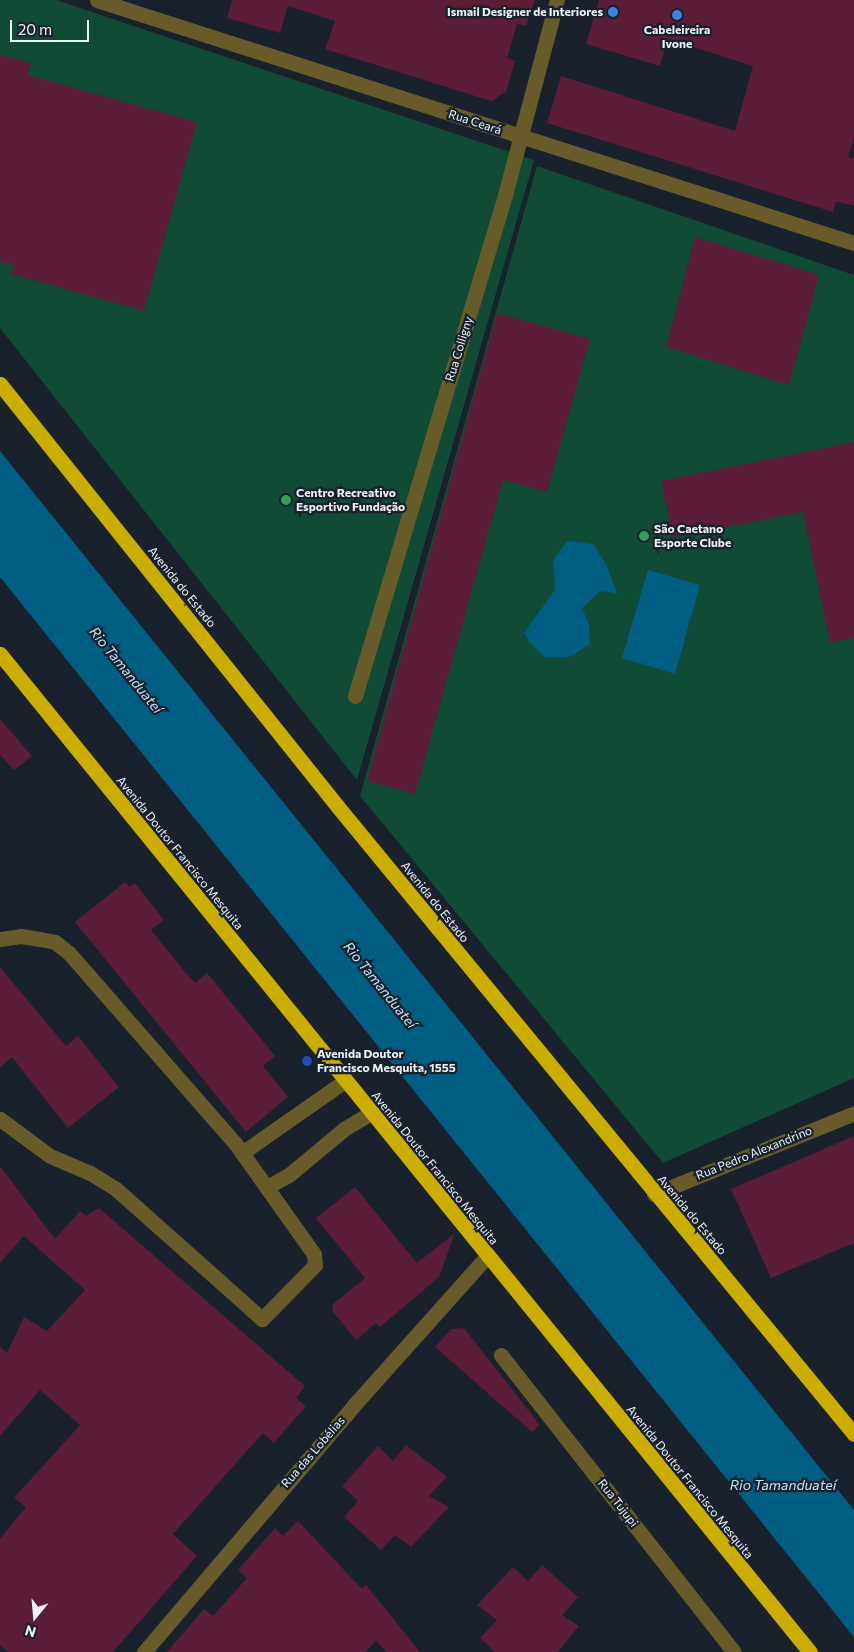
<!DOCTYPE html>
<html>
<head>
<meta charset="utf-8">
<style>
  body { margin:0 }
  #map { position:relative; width:854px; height:1652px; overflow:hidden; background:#18212c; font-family:Commissioner,sans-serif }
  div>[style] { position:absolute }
  .green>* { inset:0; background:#0f4b35 }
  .water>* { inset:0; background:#005e83 }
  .building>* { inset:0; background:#5b1d37 }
  .minor>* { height:15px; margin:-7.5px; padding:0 7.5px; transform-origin:7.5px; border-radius:7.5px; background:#675b2a }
  .highway>* { height:15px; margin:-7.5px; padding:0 7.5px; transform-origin:7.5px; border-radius:7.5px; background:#cbad00 }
  .dots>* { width:14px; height:14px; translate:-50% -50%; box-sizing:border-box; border:2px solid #18212c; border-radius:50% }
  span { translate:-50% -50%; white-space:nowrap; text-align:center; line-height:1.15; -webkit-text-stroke:4.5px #18212c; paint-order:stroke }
  .poi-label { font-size:12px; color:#edf3fb; font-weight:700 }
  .right { translate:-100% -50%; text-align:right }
  .left { translate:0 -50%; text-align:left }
  .street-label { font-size:12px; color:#edf3fb }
  .water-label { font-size:14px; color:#c0e6fd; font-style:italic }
  .north { position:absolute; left:10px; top:1592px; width:50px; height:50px; -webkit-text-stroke:4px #18212c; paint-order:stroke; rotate:197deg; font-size:14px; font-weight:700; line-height:20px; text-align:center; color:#edf3fb }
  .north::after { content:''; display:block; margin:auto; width:18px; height:22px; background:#edf3fb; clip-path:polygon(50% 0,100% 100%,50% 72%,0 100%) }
  .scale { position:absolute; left:10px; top:20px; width:79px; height:22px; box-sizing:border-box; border:2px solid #edf3fb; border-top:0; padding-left:6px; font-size:15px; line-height:18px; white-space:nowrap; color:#edf3fb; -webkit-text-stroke:4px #18212c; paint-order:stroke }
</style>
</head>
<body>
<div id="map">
  <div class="green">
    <div style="clip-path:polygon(0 0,56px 0,534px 160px,357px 780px,0 328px)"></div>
    <div style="clip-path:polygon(537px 166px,854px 275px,854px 1078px,663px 1163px,360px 796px)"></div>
  </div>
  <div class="water">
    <div style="clip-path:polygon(0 451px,854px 1510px,854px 1637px,0 577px)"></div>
    <div style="clip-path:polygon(567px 541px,593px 544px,606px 564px,617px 594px,601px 590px,582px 608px,589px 624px,590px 644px,569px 657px,545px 657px,530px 643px,524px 633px,555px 590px,553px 561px)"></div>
    <div style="clip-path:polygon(648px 570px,700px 585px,675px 674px,622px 658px)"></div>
  </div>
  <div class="building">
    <div style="clip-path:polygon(232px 0,535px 0,526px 26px,517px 24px,507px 58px,515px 61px,506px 92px,491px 101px,325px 49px,335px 21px,288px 6px,280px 33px,227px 18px)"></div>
    <div style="clip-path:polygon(599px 0,854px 0,854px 137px,848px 157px,854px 158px,854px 206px,836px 201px,833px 212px,547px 123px,561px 76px,735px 131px,753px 66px,668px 39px,660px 66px,586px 44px)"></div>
    <div style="clip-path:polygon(0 55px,31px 63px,27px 75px,197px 122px,144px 311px,11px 274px,14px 264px,0 262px)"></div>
    <div style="clip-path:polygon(695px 237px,819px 275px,789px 385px,666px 347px)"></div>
    <div style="clip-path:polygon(497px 313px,590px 339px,547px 492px,503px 480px,415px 794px,367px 781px)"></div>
    <div style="clip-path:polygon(854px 442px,854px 638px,830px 643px,803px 512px,673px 538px,661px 481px)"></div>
    <div style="clip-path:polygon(0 719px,32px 756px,14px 770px,0 755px)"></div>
    <div style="clip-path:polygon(125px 882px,129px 887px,135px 883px,164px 920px,151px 930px,185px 972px,195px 983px,207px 973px,275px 1056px,263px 1066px,288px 1097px,246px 1132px,75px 922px)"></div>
    <div style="clip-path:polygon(0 967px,66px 1046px,78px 1036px,119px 1087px,68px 1128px,12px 1057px,0 1068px)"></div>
    <div style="clip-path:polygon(854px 1136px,854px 1243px,771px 1278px,731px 1189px)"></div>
    <div style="clip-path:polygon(0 1166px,55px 1239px,80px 1211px,86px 1216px,99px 1208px,305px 1386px,296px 1398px,306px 1406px,274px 1443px,263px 1433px,173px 1534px,197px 1556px,113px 1652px,8px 1652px,0 1645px,0 1539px,26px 1507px,14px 1498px,80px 1425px,40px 1390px,0 1436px,0 1347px,7px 1353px,24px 1317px,47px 1331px,85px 1290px,24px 1236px,0 1263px)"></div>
    <div style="clip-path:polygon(355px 1187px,417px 1263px,455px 1233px,439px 1277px,380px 1327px,376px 1323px,356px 1340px,333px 1312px,333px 1304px,365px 1278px,316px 1218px)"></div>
    <div style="clip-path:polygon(464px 1328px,540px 1425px,532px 1432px,435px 1347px,451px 1329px)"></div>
    <div style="clip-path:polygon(406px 1445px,447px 1477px,429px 1496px,449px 1507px,411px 1547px,395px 1535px,381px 1550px,344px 1517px,358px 1501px,342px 1486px,378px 1446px,393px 1461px)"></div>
    <div style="clip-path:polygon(298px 1521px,362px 1589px,366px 1585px,420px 1652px,386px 1652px,376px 1640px,366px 1652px,167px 1652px,204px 1609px,213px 1616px,247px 1578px,238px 1570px,275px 1528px,283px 1536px)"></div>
    <div style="clip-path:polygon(542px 1565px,578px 1597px,562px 1615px,579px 1626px,558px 1652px,495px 1652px,480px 1638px,497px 1620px,477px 1605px,513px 1567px,528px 1581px)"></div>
  </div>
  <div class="minor">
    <div style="left:97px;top:0;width:795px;rotate:17.8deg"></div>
    <div style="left:355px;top:696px;width:523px;rotate:-73.33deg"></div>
    <div style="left:505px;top:195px;width:202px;rotate:-75.1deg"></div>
    <div style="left:0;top:939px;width:21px;rotate:-8deg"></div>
    <div style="left:21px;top:936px;width:19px;rotate:9deg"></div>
    <div style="left:40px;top:939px;width:15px;rotate:11deg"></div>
    <div style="left:55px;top:942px;width:18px;rotate:38deg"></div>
    <div style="left:69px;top:953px;width:252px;rotate:48.9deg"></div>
    <div style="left:235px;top:1143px;width:136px;rotate:54.6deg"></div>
    <div style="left:314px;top:1254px;width:11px;rotate:85deg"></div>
    <div style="left:315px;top:1265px;width:76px;rotate:134.5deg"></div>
    <div style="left:262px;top:1319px;width:195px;rotate:-138.3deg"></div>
    <div style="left:116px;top:1189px;width:31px;rotate:-148deg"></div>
    <div style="left:90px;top:1173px;width:43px;rotate:-157deg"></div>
    <div style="left:50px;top:1156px;width:62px;rotate:-143.5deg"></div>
    <div style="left:242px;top:1153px;width:126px;rotate:-35deg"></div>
    <div style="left:267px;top:1187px;width:26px;rotate:-29deg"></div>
    <div style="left:290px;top:1174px;width:70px;rotate:-39.8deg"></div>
    <div style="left:344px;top:1129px;width:31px;rotate:-31deg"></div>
    <div style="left:654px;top:1194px;width:216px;rotate:-22deg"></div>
    <div style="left:501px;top:1355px;width:377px;rotate:51.9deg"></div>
    <div style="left:144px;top:1652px;width:324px;rotate:-49.6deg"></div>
    <div style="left:354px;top:1405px;width:200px;rotate:-48.2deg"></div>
  </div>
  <div class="highway">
    <div style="left:0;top:384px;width:541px;rotate:51.37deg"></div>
    <div style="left:338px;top:807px;width:812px;rotate:50.55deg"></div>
    <div style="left:0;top:654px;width:1285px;rotate:50.94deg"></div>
  </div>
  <div class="dots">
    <div style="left:613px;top:12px;background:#3f7fe0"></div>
    <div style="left:677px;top:15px;background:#3f7fe0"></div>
    <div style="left:286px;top:500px;background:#2e9e5b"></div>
    <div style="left:644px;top:536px;background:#2e9e5b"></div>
    <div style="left:307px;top:1061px;background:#1a4fb4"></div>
  </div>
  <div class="poi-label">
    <span class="right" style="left:603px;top:12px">Ismail Designer de Interiores</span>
    <span style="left:677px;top:37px">Cabeleireira<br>Ivone</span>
    <span class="left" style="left:296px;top:500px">Centro Recreativo<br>Esportivo Fundação</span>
    <span class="left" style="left:654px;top:536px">São Caetano<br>Esporte Clube</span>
    <span class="left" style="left:317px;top:1061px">Avenida Doutor<br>Francisco Mesquita, 1555</span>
  </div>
  <div class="street-label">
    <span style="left:475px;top:122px;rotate:18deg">Rua Ceará</span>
    <span style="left:459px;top:349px;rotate:-73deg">Rua Colligny</span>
    <span style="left:182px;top:587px;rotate:51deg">Avenida do Estado</span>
    <span style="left:180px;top:853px;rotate:51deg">Avenida Doutor Francisco Mesquita</span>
    <span style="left:435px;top:902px;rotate:51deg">Avenida do Estado</span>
    <span style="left:754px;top:1153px;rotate:-22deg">Rua Pedro Alexandrino</span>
    <span style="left:435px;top:1168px;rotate:51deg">Avenida Doutor Francisco Mesquita</span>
    <span style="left:692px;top:1215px;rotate:50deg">Avenida do Estado</span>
    <span style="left:313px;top:1452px;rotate:-49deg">Rua das Lobélias</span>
    <span style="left:690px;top:1482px;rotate:51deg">Avenida Doutor Francisco Mesquita</span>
    <span style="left:618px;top:1503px;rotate:52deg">Rua Tujupi</span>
  </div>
  <div class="water-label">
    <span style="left:126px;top:670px;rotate:51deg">Rio Tamanduateí</span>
    <span style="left:380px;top:985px;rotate:51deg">Rio Tamanduateí</span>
    <span style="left:783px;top:1485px">Rio Tamanduateí</span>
  </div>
  <div class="north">N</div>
  <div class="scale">20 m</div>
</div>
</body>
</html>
